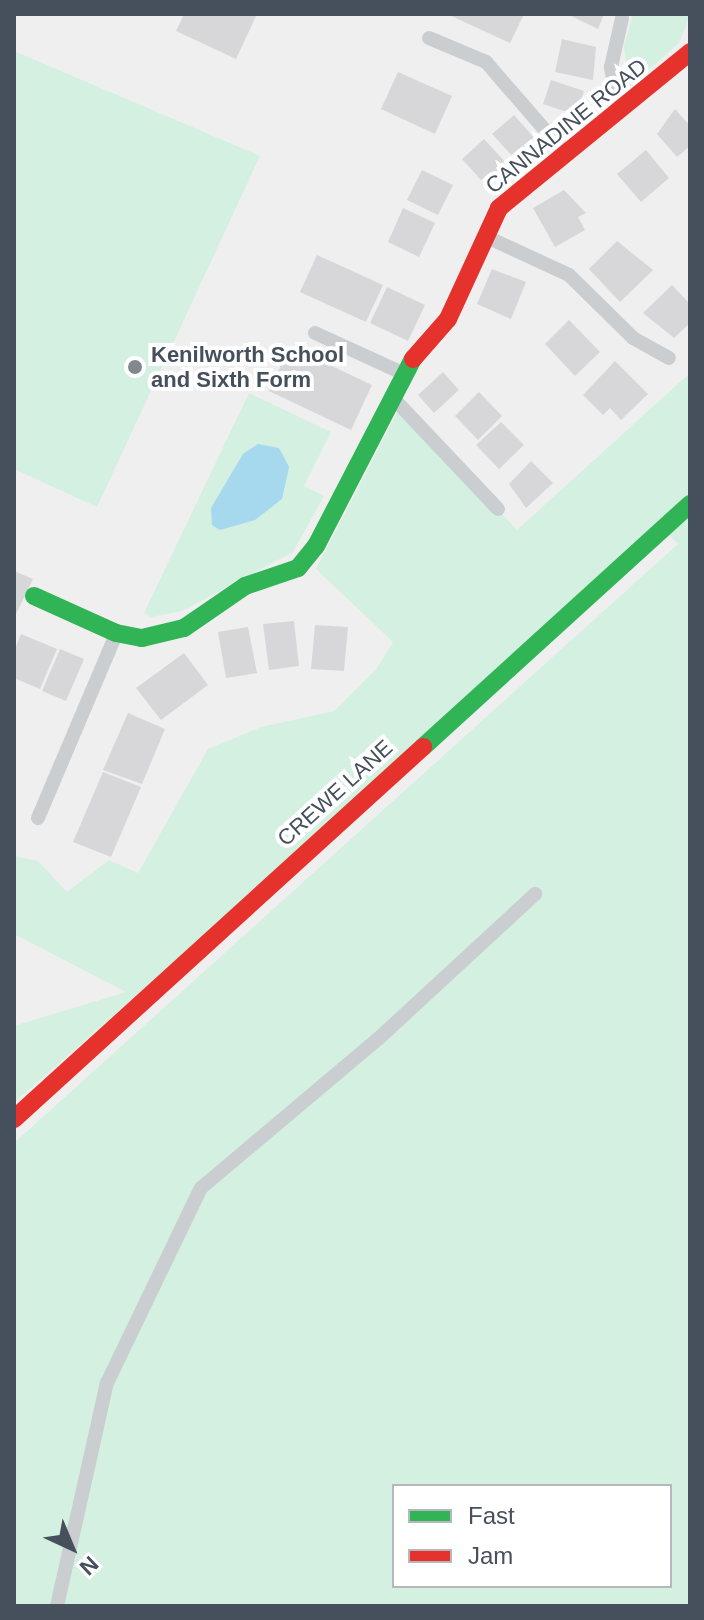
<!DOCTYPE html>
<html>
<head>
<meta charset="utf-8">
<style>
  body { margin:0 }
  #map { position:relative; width:704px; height:1620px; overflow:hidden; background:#f0efef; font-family:Helvetica,sans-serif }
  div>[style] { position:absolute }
  .green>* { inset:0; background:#d3f0e1 }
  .water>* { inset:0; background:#a6d9ee }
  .building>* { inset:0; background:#d7d7d9 }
  .lane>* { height:14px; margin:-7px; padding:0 7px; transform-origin:7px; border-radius:7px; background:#cbced0 }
  .fast>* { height:18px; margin:-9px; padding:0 9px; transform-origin:9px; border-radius:9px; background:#30b455 }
  .jam>* { height:18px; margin:-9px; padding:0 9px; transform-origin:9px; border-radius:9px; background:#e5322d }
  .dots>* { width:22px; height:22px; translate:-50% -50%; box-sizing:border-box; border:4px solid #fff; border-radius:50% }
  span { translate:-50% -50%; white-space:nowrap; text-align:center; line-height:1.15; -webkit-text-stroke:8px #fff; paint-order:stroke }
  .street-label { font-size:22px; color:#46505d }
  .poi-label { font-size:22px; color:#46505d; font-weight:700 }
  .left { translate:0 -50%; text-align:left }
  .frame { position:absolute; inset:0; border:16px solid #46505d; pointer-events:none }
  .legend { position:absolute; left:392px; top:1484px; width:280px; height:104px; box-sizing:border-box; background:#fff; border:2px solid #b5b9be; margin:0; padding:10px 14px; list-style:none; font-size:24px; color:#46505d }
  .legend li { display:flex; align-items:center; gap:16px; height:40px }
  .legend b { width:40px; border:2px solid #b5b9be }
  .north { position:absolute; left:32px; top:1508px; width:80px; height:80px; -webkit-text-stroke:6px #fff; paint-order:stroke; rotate:136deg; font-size:22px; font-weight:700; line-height:32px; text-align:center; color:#46505d }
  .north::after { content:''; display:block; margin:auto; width:28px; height:36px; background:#46505d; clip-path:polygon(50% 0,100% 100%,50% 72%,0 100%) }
</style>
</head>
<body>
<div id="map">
  <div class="green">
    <div style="clip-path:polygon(633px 14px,690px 16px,679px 43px,629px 87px,624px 46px)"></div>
    <div style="clip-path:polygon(14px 51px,260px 156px,97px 507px,14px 469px)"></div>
    <div style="clip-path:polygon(evenodd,690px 373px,690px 1606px,14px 1606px,14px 1143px,678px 544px,663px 529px,14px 1103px,14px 1026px,126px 992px,14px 934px,14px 856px,38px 861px,67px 892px,109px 860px,138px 873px,208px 749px,261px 727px,334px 711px,377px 668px,393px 642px,316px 569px,401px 405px,517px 530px,690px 373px,394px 1486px,670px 1486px,670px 1586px,394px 1586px,394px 1486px)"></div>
    <div style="clip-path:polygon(249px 393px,331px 432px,304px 486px,324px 496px,293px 552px,182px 611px,151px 617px,144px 613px)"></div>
  </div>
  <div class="water">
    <div style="clip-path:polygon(258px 444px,279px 448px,289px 467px,282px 499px,255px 520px,220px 530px,212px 525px,211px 508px,243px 454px)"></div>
  </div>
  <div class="building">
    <div style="clip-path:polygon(184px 14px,257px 14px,236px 59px,176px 31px)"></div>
    <div style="clip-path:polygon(447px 14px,524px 14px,510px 43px)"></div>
    <div style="clip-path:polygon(567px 14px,604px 14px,598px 29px)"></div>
    <div style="clip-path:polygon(562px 39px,596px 47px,593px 80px,555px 72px)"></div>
    <div style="clip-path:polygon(398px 72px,452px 96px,435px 134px,381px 109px)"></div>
    <div style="clip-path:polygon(551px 80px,584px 91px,576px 115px,543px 104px)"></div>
    <div style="clip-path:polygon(675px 109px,690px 126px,690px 146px,677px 157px,657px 134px)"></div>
    <div style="clip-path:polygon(514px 115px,537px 141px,516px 160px,492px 134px)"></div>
    <div style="clip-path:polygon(484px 139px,508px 165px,491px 180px,487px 175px,481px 180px,462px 159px)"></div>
    <div style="clip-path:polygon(646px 150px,669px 178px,641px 202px,617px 174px)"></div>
    <div style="clip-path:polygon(422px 170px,453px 185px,438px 215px,407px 200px)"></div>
    <div style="clip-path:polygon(564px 190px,586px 213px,578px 217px,585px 230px,555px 247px,533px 208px)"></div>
    <div style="clip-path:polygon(403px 208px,435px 223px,419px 257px,388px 242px)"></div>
    <div style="clip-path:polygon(617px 241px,653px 270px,620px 302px,589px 269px)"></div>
    <div style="clip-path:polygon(317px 255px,383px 285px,366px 322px,300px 292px)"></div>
    <div style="clip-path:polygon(492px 269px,526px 282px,511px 319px,477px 304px)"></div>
    <div style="clip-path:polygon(672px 285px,690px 304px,690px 323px,674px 338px,643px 313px)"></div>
    <div style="clip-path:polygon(387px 287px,425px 305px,408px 341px,370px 323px)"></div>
    <div style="clip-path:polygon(569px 320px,600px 352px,575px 376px,545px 344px)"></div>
    <div style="clip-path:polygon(290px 346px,372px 385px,351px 430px,269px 391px)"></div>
    <div style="clip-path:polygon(615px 361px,648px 394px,621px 420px,610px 408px,603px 415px,583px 395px)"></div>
    <div style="clip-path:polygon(443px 372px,459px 390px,434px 413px,418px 395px)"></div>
    <div style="clip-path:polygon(479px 392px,502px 416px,478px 440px,455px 416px)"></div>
    <div style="clip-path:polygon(501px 422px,524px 445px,499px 469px,476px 445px)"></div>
    <div style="clip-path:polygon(531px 461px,553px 483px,526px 508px,509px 484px)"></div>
    <div style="clip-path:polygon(14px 571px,33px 579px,14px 618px)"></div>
    <div style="clip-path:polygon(294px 621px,299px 666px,269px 670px,263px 624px)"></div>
    <div style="clip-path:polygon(315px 625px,348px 627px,344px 671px,311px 669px)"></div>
    <div style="clip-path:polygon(248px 627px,257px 673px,226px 678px,218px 632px)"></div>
    <div style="clip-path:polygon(21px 634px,57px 649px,40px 689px,14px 678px,14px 651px)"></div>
    <div style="clip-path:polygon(60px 649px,84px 659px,66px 701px,42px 691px)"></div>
    <div style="clip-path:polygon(184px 653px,208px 685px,161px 720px,136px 688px)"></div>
    <div style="clip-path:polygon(128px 713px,165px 729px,142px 784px,103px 770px)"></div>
    <div style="clip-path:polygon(103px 772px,141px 787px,111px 857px,73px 842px)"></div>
  </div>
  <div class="lane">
    <div style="left:429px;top:38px;width:62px;rotate:22.8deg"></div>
    <div style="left:486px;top:62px;width:118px;rotate:49.1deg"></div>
    <div style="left:618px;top:104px;width:38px;rotate:-101deg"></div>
    <div style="left:611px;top:67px;width:50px;rotate:-77.3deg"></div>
    <div style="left:489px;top:238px;width:88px;rotate:24.8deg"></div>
    <div style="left:569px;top:275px;width:90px;rotate:44.5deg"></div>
    <div style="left:633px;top:338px;width:41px;rotate:29.1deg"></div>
    <div style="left:315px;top:333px;width:91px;rotate:24.6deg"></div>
    <div style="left:395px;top:400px;width:150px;rotate:46.6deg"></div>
    <div style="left:38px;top:818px;width:197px;rotate:-67deg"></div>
    <div style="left:57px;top:1606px;width:229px;rotate:-77.4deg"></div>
    <div style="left:107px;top:1383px;width:216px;rotate:-64.3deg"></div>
    <div style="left:201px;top:1188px;width:231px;rotate:-40.1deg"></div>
    <div style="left:378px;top:1039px;width:214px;rotate:-42.7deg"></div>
  </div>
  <div class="fast">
    <div style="left:34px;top:596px;width:90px;rotate:24.3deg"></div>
    <div style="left:116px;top:633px;width:26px;rotate:11deg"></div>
    <div style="left:142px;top:638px;width:43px;rotate:-13.4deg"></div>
    <div style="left:184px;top:628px;width:74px;rotate:-34.5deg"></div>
    <div style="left:245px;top:586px;width:56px;rotate:-18.8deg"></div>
    <div style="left:298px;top:568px;width:28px;rotate:-51deg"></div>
    <div style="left:316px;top:546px;width:211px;rotate:-62.6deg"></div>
    <div style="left:423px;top:747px;width:361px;rotate:-42.3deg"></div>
  </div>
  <div class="jam">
    <div style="left:413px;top:359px;width:53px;rotate:-48.8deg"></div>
    <div style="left:448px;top:319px;width:122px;rotate:-65.3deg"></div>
    <div style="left:499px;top:208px;width:247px;rotate:-39.2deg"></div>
    <div style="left:14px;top:1119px;width:553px;rotate:-42.29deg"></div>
  </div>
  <div class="dots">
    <div style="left:135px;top:367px;background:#828890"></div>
  </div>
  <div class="street-label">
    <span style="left:566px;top:126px;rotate:-39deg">CANNADINE ROAD</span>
    <span style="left:335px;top:793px;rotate:-42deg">CREWE LANE</span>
  </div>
  <div class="poi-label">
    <span class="left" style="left:151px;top:367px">Kenilworth School<br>and Sixth Form</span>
  </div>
  <div class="frame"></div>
  <ul class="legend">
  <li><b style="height:10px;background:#30b455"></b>Fast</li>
  <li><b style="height:10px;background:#e5322d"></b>Jam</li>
  </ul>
  <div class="north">N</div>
</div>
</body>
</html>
